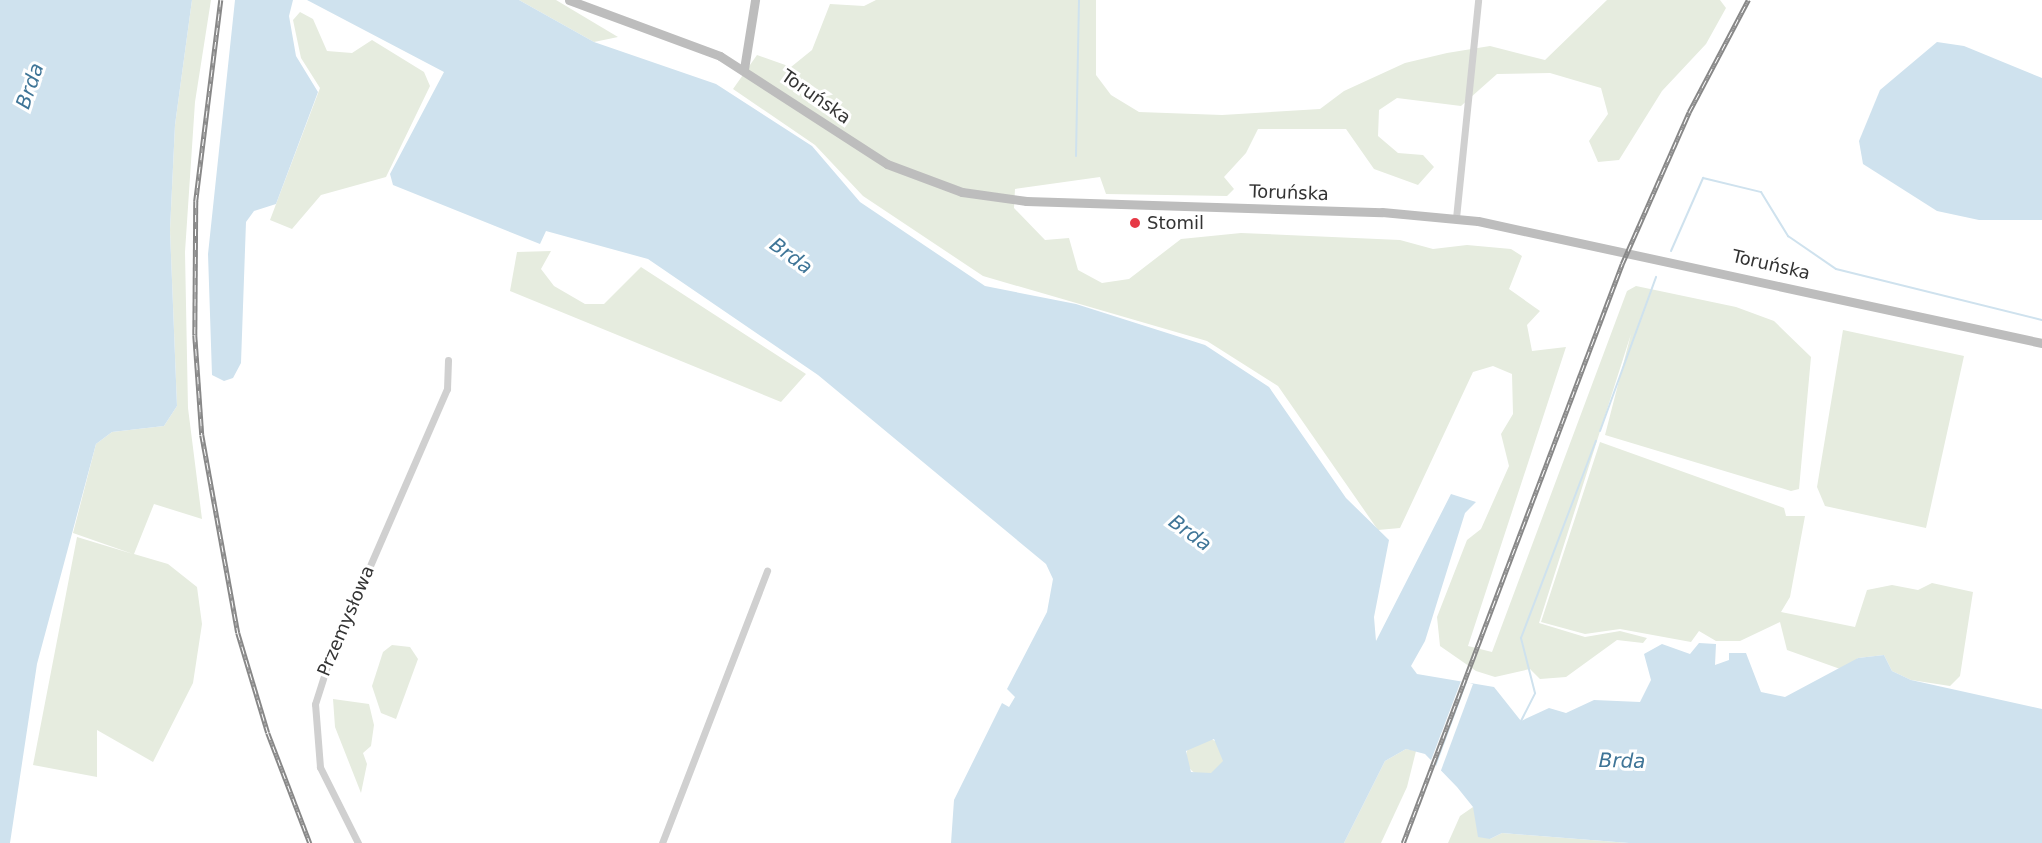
<!DOCTYPE html>
<html>
<head>
<meta charset="utf-8">
<style>
  body { margin:0 }
  #map { position:relative; width:2042px; height:843px; overflow:hidden; background:#fff; font-family:"DejaVu Sans",sans-serif }
  div>[style] { position:absolute }
  .green>* { inset:0; background:#e6ecdf }
  .round { border-radius:50% }
  .water>* { inset:0; background:#cfe2ee }
  .pier>* { inset:0; background:#fff }
  .stream>* { height:2px; margin:-1px; padding:0 1px; transform-origin:1px; border-radius:1px; background:#cfe2ee }
  .street>* { height:7px; margin:-3.5px; padding:0 3.5px; transform-origin:3.5px; border-radius:3.5px; background:#d0d0d0 }
  .secondary>* { height:9px; margin:-4.5px; padding:0 4.5px; transform-origin:4.5px; border-radius:4.5px; background:#bdbdbd }
  .rail>* { height:4.5px; margin-top:-2.25px; transform-origin:0; background:repeating-linear-gradient(90deg,#fff 0 7px,#888 0 14px); box-sizing:border-box; border-block:2px solid #888 }
  .dots>* { width:16px; height:16px; translate:-50% -50%; box-sizing:border-box; border:3px solid #fff; border-radius:50% }
  span { translate:-50% -50%; white-space:nowrap; text-align:center; line-height:1.15; -webkit-text-stroke:6px #fff; paint-order:stroke }
  .street-label { font-size:18px; color:#333 }
  .poi-label { font-size:18px; color:#333 }
  .left { translate:0 -50%; text-align:left }
  .water-label { font-size:20px; color:#3f7597; font-style:italic }
</style>
</head>
<body>
<div id="map">
  <div class="green">
    <div style="clip-path:polygon(192px 0,211px 0,195px 102px,185px 252px,188px 408px,202px 519px,154px 504px,134px 554px,168px 564px,197px 587px,202px 624px,193px 683px,153px 762px,97px 730px,97px 777px,33px 765px,77px 537px,133px 554px,73px 533px,96px 444px,112px 432px,164px 426px,177px 406px,170px 230px,175px 125px)"></div>
    <div style="clip-path:polygon(519px 0,556px 0,618px 37px,594px 42px)"></div>
    <div style="clip-path:polygon(876px 0,1096px 0,1096px 75px,1111px 95px,1139px 112px,1222px 115px,1320px 109px,1344px 91px,1405px 63px,1447px 53px,1490px 46px,1545px 60px,1607px 0,1720px 0,1726px 8px,1706px 44px,1662px 91px,1619px 160px,1598px 162px,1589px 141px,1608px 114px,1601px 88px,1550px 73px,1497px 74px,1461px 106px,1397px 98px,1379px 110px,1378px 136px,1398px 153px,1423px 155px,1434px 167px,1418px 185px,1374px 169px,1346px 129px,1258px 129px,1246px 153px,1224px 177px,1234px 189px,1227px 196px,1106px 194px,1100px 177px,1015px 189px,1014px 208px,1045px 240px,1069px 238px,1078px 270px,1102px 283px,1129px 279px,1181px 239px,1241px 233px,1400px 240px,1433px 249px,1467px 245px,1511px 249px,1522px 256px,1509px 289px,1540px 311px,1527px 325px,1532px 351px,1566px 347px,1468px 646px,1492px 652px,1627px 291px,1636px 286px,1736px 307px,1774px 321px,1811px 357px,1799px 489px,1791px 491px,1605px 435px,1631px 334px,1539px 623px,1585px 637px,1620px 631px,1647px 638px,1643px 643px,1617px 640px,1566px 677px,1540px 679px,1530px 669px,1495px 677px,1476px 671px,1440px 646px,1437px 617px,1467px 540px,1481px 529px,1509px 466px,1501px 434px,1513px 414px,1512px 374px,1493px 366px,1473px 372px,1400px 528px,1378px 530px,1278px 386px,1207px 341px,983px 276px,863px 196px,815px 145px,733px 89px,757px 55px,791px 67px,812px 50px,830px 4px,864px 6px)"></div>
    <div style="clip-path:polygon(300px 12px,313px 19px,327px 51px,352px 53px,372px 40px,424px 72px,430px 86px,386px 177px,321px 195px,292px 229px,270px 220px,320px 88px,301px 58px,293px 20px)"></div>
    <div style="clip-path:polygon(551px 251px,541px 269px,554px 286px,585px 304px,604px 304px,641px 267px,806px 374px,781px 402px,510px 291px,517px 252px)"></div>
    <div style="clip-path:polygon(1843px 330px,1964px 356px,1926px 528px,1825px 506px,1817px 487px)"></div>
    <div style="clip-path:polygon(1600px 442px,1784px 508px,1786px 516px,1805px 516px,1790px 597px,1781px 612px,1855px 627px,1867px 590px,1892px 585px,1918px 590px,1932px 583px,1973px 592px,1960px 676px,1950px 686px,1911px 680px,1892px 671px,1884px 655px,1858px 658px,1843px 670px,1787px 650px,1780px 622px,1740px 641px,1716px 641px,1699px 631px,1691px 642px,1620px 629px,1585px 634px,1541px 622px)"></div>
    <div style="clip-path:polygon(392px 645px,410px 647px,418px 659px,396px 719px,381px 713px,372px 686px,383px 652px)"></div>
    <div style="clip-path:polygon(333px 699px,369px 704px,374px 725px,371px 746px,363px 753px,367px 764px,361px 793px,335px 727px)"></div>
    <div class="round" style="left:1186px;top:738px;width:38px;height:38px"></div>
    <div style="clip-path:polygon(1406px 749px,1416px 751px,1407px 787px,1381px 843px,1344px 843px,1385px 761px)"></div>
    <div style="clip-path:polygon(1473px 807px,1490px 839px,1502px 833px,1629px 843px,1448px 843px,1460px 816px)"></div>
  </div>
  <div class="water">
    <div style="clip-path:polygon(0 0,192px 0,175px 125px,170px 230px,177px 406px,164px 426px,112px 432px,96px 444px,37px 664px,10px 843px,0 843px)"></div>
    <div style="clip-path:polygon(235px 0,293px 0,289px 16px,296px 56px,318px 92px,276px 204px,254px 211px,246px 222px,241px 363px,233px 378px,224px 381px,212px 375px,208px 254px)"></div>
    <div style="clip-path:polygon(evenodd,307px 0,519px 0,594px 42px,716px 84px,812px 146px,860px 202px,985px 286px,1076px 304px,1205px 345px,1269px 387px,1346px 498px,1389px 540px,1374px 617px,1376px 641px,1451px 494px,1476px 502px,1465px 513px,1425px 641px,1411px 666px,1417px 674px,1494px 687px,1521px 721px,1549px 708px,1566px 713px,1594px 700px,1640px 702px,1651px 680px,1644px 654px,1662px 644px,1690px 654px,1699px 643px,1716px 644px,1715px 665px,1729px 660px,1729px 653px,1746px 653px,1761px 692px,1785px 697px,1858px 658px,1884px 655px,1892px 671px,1911px 680px,2042px 709px,2042px 843px,1629px 843px,1502px 833px,1490px 839px,1478px 837px,1473px 807px,1457px 787px,1425px 754px,1406px 749px,1385px 761px,1344px 843px,951px 843px,954px 800px,1002px 703px,1009px 707px,1015px 697px,1007px 689px,1047px 612px,1053px 579px,1046px 564px,818px 375px,648px 259px,546px 231px,540px 244px,393px 185px,390px 174px,444px 72px,307px 0,1214px 739px,1223px 761px,1211px 773px,1191px 772px,1186px 751px,1214px 739px)"></div>
    <div style="clip-path:polygon(1937px 42px,1964px 46px,2042px 78px,2042px 220px,1979px 220px,1937px 211px,1863px 164px,1859px 141px,1880px 90px)"></div>
  </div>
  <div class="pier">
    <div style="clip-path:polygon(1461px 681px,1466px 682px,1434px 767px,1430px 763px)"></div>
    <div style="clip-path:polygon(1467px 682px,1473px 684px,1440px 773px,1435px 769px)"></div>
  </div>
  <div class="stream">
    <div style="left:1076px;top:156px;width:156px;rotate:-88.9deg"></div>
    <div style="left:1671px;top:251px;width:80px;rotate:-66.3deg"></div>
    <div style="left:1703px;top:178px;width:60px;rotate:13.6deg"></div>
    <div style="left:1761px;top:192px;width:52px;rotate:58.5deg"></div>
    <div style="left:1788px;top:236px;width:58px;rotate:34.5deg"></div>
    <div style="left:1836px;top:269px;width:212px;rotate:13.9deg"></div>
    <div style="left:1600px;top:431px;width:164px;rotate:-70deg"></div>
    <div style="left:1521px;top:721px;width:31px;rotate:-63deg"></div>
    <div style="left:1535px;top:693px;width:57px;rotate:-104.3deg"></div>
    <div style="left:1521px;top:638px;width:211px;rotate:-69.2deg"></div>
  </div>
  <div class="street">
    <div style="left:1456px;top:218px;width:219px;rotate:-84.2deg"></div>
    <div style="left:358px;top:843px;width:85px;rotate:-116.6deg"></div>
    <div style="left:320px;top:767px;width:63px;rotate:-94.5deg"></div>
    <div style="left:315px;top:704px;width:46px;rotate:-72.3deg"></div>
    <div style="left:329px;top:660px;width:296px;rotate:-66.5deg"></div>
    <div style="left:447px;top:389px;width:29px;rotate:-88deg"></div>
    <div style="left:662px;top:843px;width:292px;rotate:-68.9deg"></div>
  </div>
  <div class="secondary">
    <div style="left:569px;top:0;width:161px;rotate:20.3deg"></div>
    <div style="left:720px;top:56px;width:199px;rotate:32.9deg"></div>
    <div style="left:887px;top:164px;width:80px;rotate:20.5deg"></div>
    <div style="left:962px;top:192px;width:65px;rotate:8deg"></div>
    <div style="left:1026px;top:201px;width:356px;rotate:1.8deg"></div>
    <div style="left:1382px;top:212px;width:96px;rotate:5.4deg"></div>
    <div style="left:1478px;top:221px;width:577px;rotate:12.21deg"></div>
    <div style="left:744px;top:69px;width:70px;rotate:-80.9deg"></div>
  </div>
  <div class="rail">
    <div style="left:221px;top:0;width:203px;rotate:97.1deg"></div>
    <div style="left:196px;top:201px;width:134px;rotate:90.4deg"></div>
    <div style="left:195px;top:335px;width:100px;rotate:86deg"></div>
    <div style="left:202px;top:435px;width:201px;rotate:79.7deg"></div>
    <div style="left:238px;top:633px;width:104px;rotate:73.3deg"></div>
    <div style="left:268px;top:733px;width:118px;rotate:69.1deg"></div>
    <div style="left:1403px;top:843px;width:619px;rotate:-69.28deg"></div>
    <div style="left:1622px;top:264px;width:166px;rotate:-66.2deg"></div>
    <div style="left:1689px;top:112px;width:127px;rotate:-62.2deg"></div>
  </div>
  <div class="dots">
    <div style="left:1135px;top:223px;background:#e63946"></div>
  </div>
  <div class="street-label">
    <span style="left:816px;top:97px;rotate:35deg">Toruńska</span>
    <span style="left:1289px;top:193px;rotate:2deg">Toruńska</span>
    <span style="left:1771px;top:265px;rotate:13deg">Toruńska</span>
    <span style="left:346px;top:621px;rotate:-67deg">Przemysłowa</span>
  </div>
  <div class="poi-label">
    <span class="left" style="left:1147px;top:223px">Stomil</span>
  </div>
  <div class="water-label">
    <span style="left:30px;top:86px;rotate:-71deg">Brda</span>
    <span style="left:791px;top:256px;rotate:36deg">Brda</span>
    <span style="left:1190px;top:533px;rotate:36deg">Brda</span>
    <span style="left:1622px;top:761px;rotate:1deg">Brda</span>
  </div>
</div>
</body>
</html>
